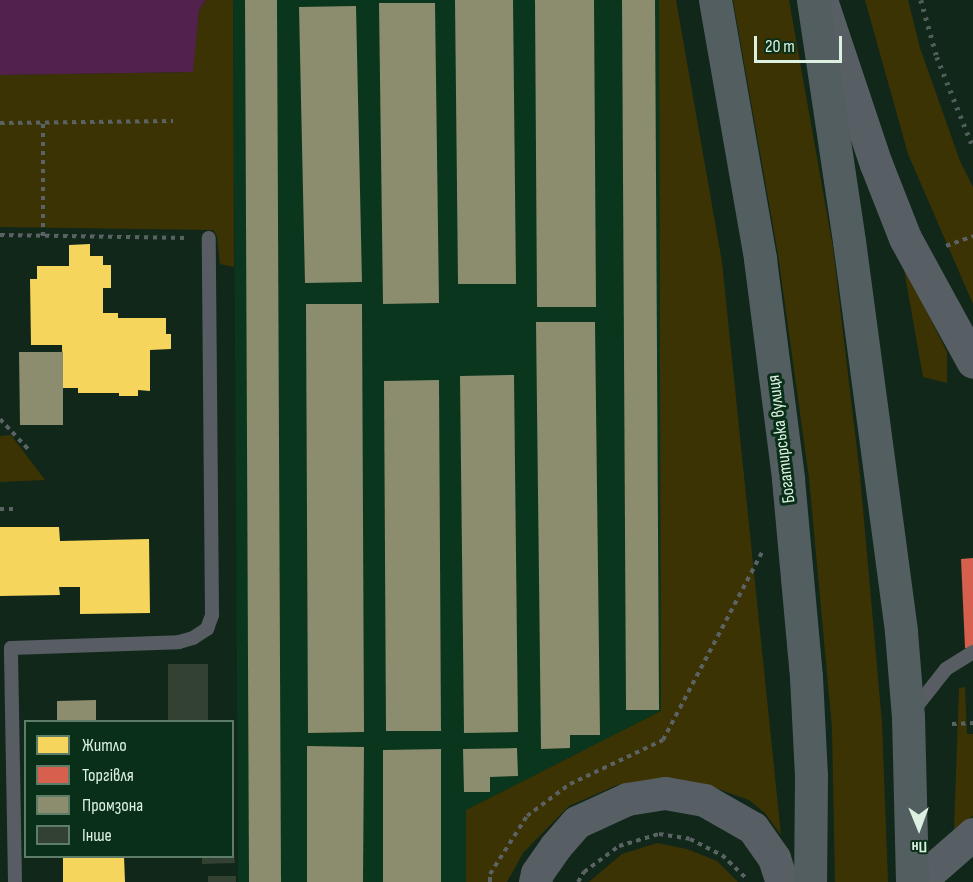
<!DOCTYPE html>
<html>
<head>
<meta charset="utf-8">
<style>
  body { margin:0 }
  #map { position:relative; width:973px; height:882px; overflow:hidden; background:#11271a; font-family:"Sofia Sans Condensed",sans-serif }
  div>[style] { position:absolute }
  .built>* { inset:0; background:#09361c }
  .green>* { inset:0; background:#3c3304 }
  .water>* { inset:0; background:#52214c }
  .homes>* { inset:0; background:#f6d55c }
  .shops>* { inset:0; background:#d6604d }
  .industry>* { inset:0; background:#8c8c6e }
  .building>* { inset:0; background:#334133 }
  .path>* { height:4px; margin-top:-2px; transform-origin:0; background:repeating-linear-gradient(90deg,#5a6263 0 4.5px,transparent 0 9px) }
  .service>* { height:14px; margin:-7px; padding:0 7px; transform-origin:7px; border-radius:7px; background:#585d64 }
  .secondary>* { height:33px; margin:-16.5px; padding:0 16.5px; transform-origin:16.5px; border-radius:16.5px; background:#575f65 }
  .primary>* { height:33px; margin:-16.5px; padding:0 16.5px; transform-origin:16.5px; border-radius:16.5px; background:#535e61 }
  .rail>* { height:4.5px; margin-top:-2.25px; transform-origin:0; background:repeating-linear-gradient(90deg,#505c5a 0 3px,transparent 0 9px) }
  span { translate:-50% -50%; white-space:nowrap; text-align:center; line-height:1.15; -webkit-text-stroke:6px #092f18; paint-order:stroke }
  .street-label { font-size:18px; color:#dcf1e1 }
  .legend { position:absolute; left:24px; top:720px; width:210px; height:138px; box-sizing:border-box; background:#092f18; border:2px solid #5d7d68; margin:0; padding:8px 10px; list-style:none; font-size:18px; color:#dcf1e1 }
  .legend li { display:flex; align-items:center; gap:12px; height:30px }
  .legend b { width:30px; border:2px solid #5d7d68 }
  .north { position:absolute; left:889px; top:798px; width:60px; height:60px; -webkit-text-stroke:4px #092f18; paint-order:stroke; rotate:179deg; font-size:16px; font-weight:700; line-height:24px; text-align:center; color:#dcf1e1 }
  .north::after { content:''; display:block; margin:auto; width:21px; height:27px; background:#dcf1e1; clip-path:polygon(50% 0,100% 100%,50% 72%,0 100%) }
  .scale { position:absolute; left:754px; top:36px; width:88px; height:27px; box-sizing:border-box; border:3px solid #dcf1e1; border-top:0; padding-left:8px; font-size:18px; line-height:21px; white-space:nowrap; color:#dcf1e1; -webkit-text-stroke:4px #092f18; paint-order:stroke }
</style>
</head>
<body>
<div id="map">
  <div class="built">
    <div style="clip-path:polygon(233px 0,659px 0,661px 711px,466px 810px,466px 882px,238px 882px)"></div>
  </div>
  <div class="green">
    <div style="clip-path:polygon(206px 0,233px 0,234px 267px,220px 264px,217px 236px,213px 230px,0 227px,0 75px,192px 72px,199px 10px)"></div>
    <div style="clip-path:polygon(659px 0,676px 0,722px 262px,781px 835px,765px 813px,749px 800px,701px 783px,651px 780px,617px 785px,569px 806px,523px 853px,507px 882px,466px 882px,466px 810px,661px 711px)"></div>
    <div style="clip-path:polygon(733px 0,789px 0,833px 248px,860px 475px,882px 723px,888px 882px,835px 882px,832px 728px,809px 478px,778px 254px)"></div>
    <div style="clip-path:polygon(865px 0,908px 0,920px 48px,960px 161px,973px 187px,973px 304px,908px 154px)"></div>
    <div style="clip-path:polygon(903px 264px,947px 352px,947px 383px,923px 377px)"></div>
    <div style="clip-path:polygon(11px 435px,45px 480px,0 482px,0 436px)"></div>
    <div style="clip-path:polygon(965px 687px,967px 734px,973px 734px,973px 816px,954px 829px,959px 688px)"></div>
    <div style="clip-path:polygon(657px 843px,687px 849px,717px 861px,738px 882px,589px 882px,622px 854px)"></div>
  </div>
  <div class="water">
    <div style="clip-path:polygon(0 0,206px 0,199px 10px,193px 72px,0 75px)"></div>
  </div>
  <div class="homes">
    <div style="clip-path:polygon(90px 244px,90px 256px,103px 256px,103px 265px,111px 265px,111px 288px,103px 288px,103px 313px,118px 313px,118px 318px,166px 318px,166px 334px,171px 334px,171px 349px,150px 350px,150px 391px,138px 390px,138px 396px,119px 396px,119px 393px,78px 393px,78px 388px,63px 388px,62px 345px,31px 345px,30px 279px,37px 279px,37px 266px,69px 266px,69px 245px)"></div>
    <div style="clip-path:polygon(0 527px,59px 527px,60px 541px,149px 539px,150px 613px,80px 614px,80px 587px,59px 587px,60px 595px,0 596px)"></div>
    <div style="clip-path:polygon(63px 856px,124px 856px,125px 882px,63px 882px)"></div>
  </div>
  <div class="shops">
    <div style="clip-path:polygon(973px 558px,973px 648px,965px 648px,961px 559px)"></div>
  </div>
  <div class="industry">
    <div style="clip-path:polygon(245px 0,277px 0,281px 882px,249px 882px)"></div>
    <div style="clip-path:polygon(455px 0,513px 0,516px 284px,458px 284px)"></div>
    <div style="clip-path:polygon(535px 0,594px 0,596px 307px,537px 307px)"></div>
    <div style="clip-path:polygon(622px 0,655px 0,659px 710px,626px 710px)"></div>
    <div style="clip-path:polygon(379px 3px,435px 3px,439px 303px,383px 304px)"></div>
    <div style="clip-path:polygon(356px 6px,362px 282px,305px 283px,299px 7px)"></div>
    <div style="clip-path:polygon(306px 304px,362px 304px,364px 732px,308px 733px)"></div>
    <div style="clip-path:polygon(536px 322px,595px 322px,600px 735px,570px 735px,570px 748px,541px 749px)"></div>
    <div style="clip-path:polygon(19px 352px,63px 352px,63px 425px,20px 425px)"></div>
    <div style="clip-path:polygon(514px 375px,518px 732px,464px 733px,460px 376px)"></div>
    <div style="clip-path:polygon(439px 380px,441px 731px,386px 731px,384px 381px)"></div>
    <div style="clip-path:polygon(96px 700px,96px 722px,57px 722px,57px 701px)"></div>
    <div style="clip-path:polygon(307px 746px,364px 747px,363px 882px,307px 882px)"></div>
    <div style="clip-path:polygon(517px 748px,518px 776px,490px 777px,490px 792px,464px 792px,463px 749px)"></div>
    <div style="clip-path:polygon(441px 749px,441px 882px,383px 882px,383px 750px)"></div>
  </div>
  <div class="building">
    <div style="clip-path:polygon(168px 664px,208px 664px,208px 722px,168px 722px)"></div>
    <div style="clip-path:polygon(232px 830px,235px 863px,202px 864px,202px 856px,232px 856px)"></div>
    <div style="clip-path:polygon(208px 876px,236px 876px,236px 882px,208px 882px)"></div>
  </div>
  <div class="path">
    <div style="left:0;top:123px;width:173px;rotate:-0.7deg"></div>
    <div style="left:0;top:235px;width:188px;rotate:0.9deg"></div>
    <div style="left:43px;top:236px;width:114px;rotate:-90deg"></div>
    <div style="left:946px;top:246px;width:29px;rotate:-20deg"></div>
    <div style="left:0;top:419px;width:41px;rotate:47deg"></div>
    <div style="left:0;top:509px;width:15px"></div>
    <div style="left:952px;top:724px;width:21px;rotate:-3deg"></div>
    <div style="left:490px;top:882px;width:8px;rotate:-90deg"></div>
    <div style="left:490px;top:874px;width:69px;rotate:-57.5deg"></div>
    <div style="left:527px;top:816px;width:54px;rotate:-36.7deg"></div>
    <div style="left:570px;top:784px;width:103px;rotate:-25.3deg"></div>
    <div style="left:663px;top:740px;width:212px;rotate:-62.2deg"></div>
    <div style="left:578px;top:882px;width:12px;rotate:-59deg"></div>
    <div style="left:584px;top:872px;width:44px;rotate:-36.6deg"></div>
    <div style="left:619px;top:846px;width:42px;rotate:-16.7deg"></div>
    <div style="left:659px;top:834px;width:31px;rotate:9deg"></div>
    <div style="left:690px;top:839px;width:36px;rotate:27deg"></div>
    <div style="left:722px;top:855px;width:33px;rotate:44deg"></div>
  </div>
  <div class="service">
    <div style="left:913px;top:711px;width:53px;rotate:-51.8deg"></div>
    <div style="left:946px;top:669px;width:32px;rotate:-32deg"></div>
    <div style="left:15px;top:882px;width:234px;rotate:-91deg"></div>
    <div style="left:11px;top:648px;width:168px;rotate:-2deg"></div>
    <div style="left:179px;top:642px;width:15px;rotate:-16deg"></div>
    <div style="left:193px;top:638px;width:17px;rotate:-33deg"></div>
    <div style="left:207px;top:629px;width:15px;rotate:-70deg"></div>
    <div style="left:212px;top:615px;width:377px;rotate:-90.5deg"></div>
  </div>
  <div class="secondary">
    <div style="left:822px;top:3px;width:170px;rotate:71.5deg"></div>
    <div style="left:876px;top:164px;width:79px;rotate:68.6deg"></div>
    <div style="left:905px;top:238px;width:141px;rotate:61.3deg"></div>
    <div style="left:535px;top:882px;width:9px;rotate:-77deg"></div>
    <div style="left:537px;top:873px;width:32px;rotate:-55deg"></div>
    <div style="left:555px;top:847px;width:33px;rotate:-49deg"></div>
    <div style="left:577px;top:822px;width:55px;rotate:-24.7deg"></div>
    <div style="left:627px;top:799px;width:38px;rotate:-9deg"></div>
    <div style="left:665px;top:793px;width:40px;rotate:10deg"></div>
    <div style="left:704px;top:800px;width:56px;rotate:29.7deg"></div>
    <div style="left:753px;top:828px;width:37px;rotate:55deg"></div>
    <div style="left:774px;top:858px;width:25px;rotate:72deg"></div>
    <div style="left:918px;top:882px;width:73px;rotate:-41.1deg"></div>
  </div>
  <div class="primary">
    <div style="left:715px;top:0;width:263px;rotate:80.1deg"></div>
    <div style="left:760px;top:259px;width:222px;rotate:82.7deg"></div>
    <div style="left:788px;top:479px;width:199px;rotate:84.8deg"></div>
    <div style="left:806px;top:677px;width:99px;rotate:87.1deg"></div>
    <div style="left:811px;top:776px;width:106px;rotate:90.5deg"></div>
    <div style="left:813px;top:0;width:244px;rotate:81.5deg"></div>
    <div style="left:849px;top:241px;width:394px;rotate:82.4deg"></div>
    <div style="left:901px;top:632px;width:85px;rotate:85.3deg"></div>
    <div style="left:908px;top:717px;width:165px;rotate:88.6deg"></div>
  </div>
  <div class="rail">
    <div style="left:921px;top:0;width:59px;rotate:74.3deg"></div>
    <div style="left:937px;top:57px;width:97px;rotate:68.2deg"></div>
  </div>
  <div class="street-label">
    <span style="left:782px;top:439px;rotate:-97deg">Богатирська вулиця</span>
  </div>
  <ul class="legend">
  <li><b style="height:16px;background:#f6d55c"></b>Житло</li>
  <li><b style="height:16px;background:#d6604d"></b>Торгівля</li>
  <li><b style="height:16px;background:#8c8c6e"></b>Промзона</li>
  <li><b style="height:16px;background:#334133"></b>Інше</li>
  </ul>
  <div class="north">Пн</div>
  <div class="scale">20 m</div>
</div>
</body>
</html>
